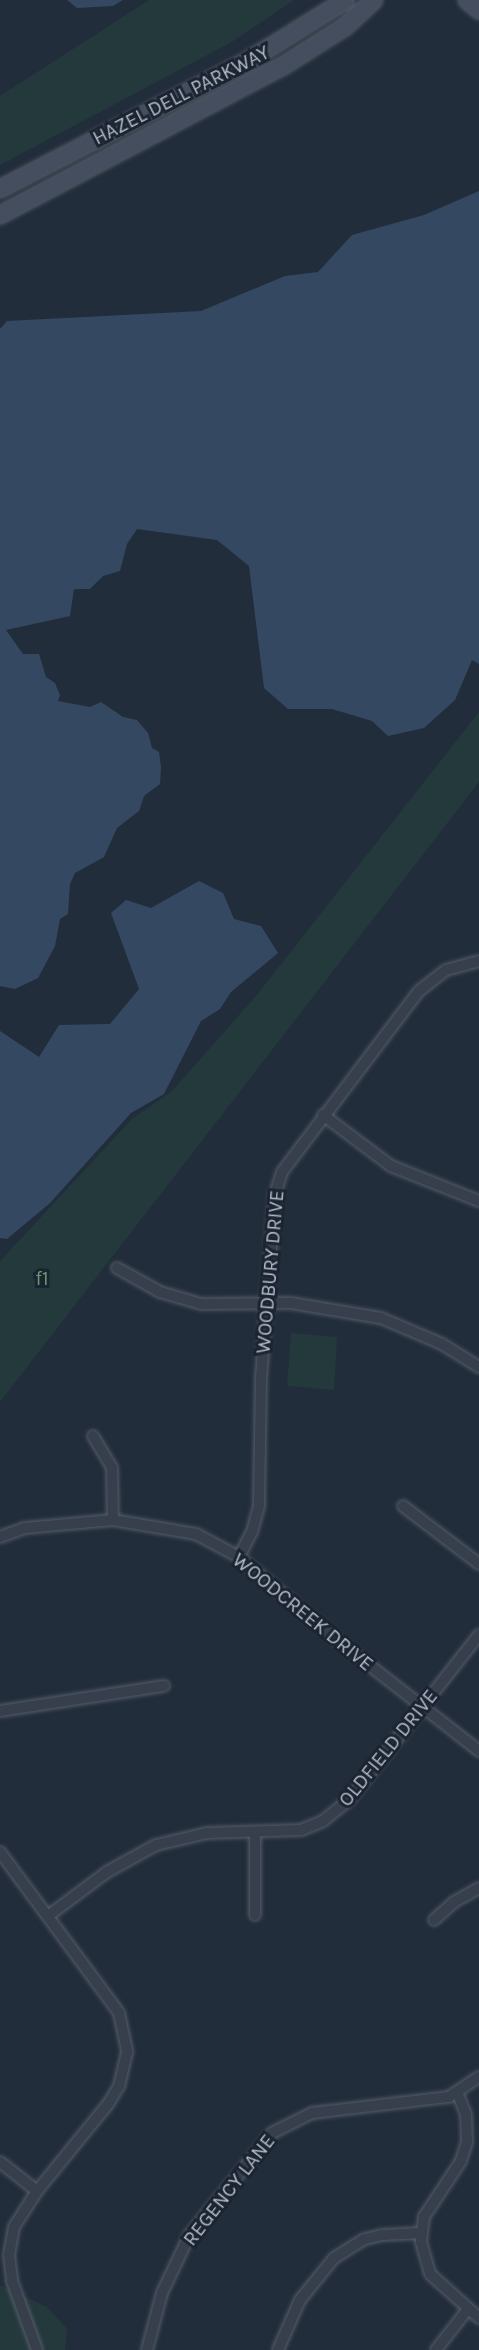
<!DOCTYPE html>
<html>
<head>
<meta charset="utf-8">
<style>
  body { margin:0 }
  #map { position:relative; width:479px; height:2350px; overflow:hidden; background:#222d3b; font-family:Karla,sans-serif }
  div>[style] { position:absolute }
  .green>* { inset:0; background:#24393c }
  .water>* { inset:0; background:#354862 }
  .roads { filter:drop-shadow(0 0 2px #545d69) drop-shadow(0 0 2px #545d69) }
  .street>* { height:10px; margin:-5px; padding:0 5px; transform-origin:5px; border-radius:5px; background:#363f4b }
  .secondary>* { height:16px; margin:-8px; padding:0 8px; transform-origin:8px; border-radius:8px; background:#444e5e }
  span { translate:-50% -50%; white-space:nowrap; text-align:center; line-height:1.15; -webkit-text-stroke:6px #1b2430; paint-order:stroke }
  .street-label { font-size:20px; color:#b1bac7 }
  .park-label { font-size:20px; color:#679872 }
</style>
</head>
<body>
<div id="map">
  <div class="green">
    <div style="clip-path:polygon(149px 0,294px 0,230px 43px,0 165px,0 96px)"></div>
    <div style="clip-path:polygon(479px 712px,479px 782px,0 1402px,0 1261px,133px 1118px,171px 1092px,256px 996px)"></div>
    <div style="clip-path:polygon(291px 1333px,337px 1337px,334px 1390px,287px 1386px)"></div>
    <div style="clip-path:polygon(0 2285px,47px 2307px,67px 2329px,65px 2350px,0 2350px)"></div>
  </div>
  <div class="water">
    <div style="clip-path:polygon(67px 0,123px 0,113px 6px,77px 8px)"></div>
    <div style="clip-path:polygon(479px 191px,479px 664px,472px 660px,455px 700px,424px 728px,388px 736px,372px 721px,332px 709px,288px 709px,264px 688px,249px 566px,217px 540px,137px 529px,127px 544px,120px 571px,103px 576px,90px 589px,74px 589px,70px 616px,6px 630px,23px 654px,39px 654px,46px 677px,55px 683px,60px 695px,58px 701px,90px 707px,101px 702px,123px 717px,137px 720px,148px 733px,152px 748px,159px 752px,161px 767px,160px 784px,144px 796px,139px 811px,117px 828px,104px 857px,75px 873px,70px 884px,68px 914px,60px 919px,55px 946px,38px 978px,15px 989px,0 986px,0 329px,7px 321px,201px 311px,285px 276px,318px 272px,352px 235px,424px 215px)"></div>
    <div style="clip-path:polygon(199px 881px,223px 893px,234px 919px,261px 926px,278px 953px,231px 992px,220px 1009px,201px 1021px,164px 1094px,131px 1113px,50px 1203px,7px 1239px,0 1238px,0 1031px,39px 1057px,59px 1025px,110px 1024px,139px 989px,111px 913px,126px 900px,151px 908px)"></div>
  </div>
  <div class="roads">
    <div class="street">
      <div style="left:323px;top:1115px;width:85px;rotate:36.9deg"></div>
      <div style="left:391px;top:1166px;width:95px;rotate:21.7deg"></div>
      <div style="left:117px;top:1268px;width:49px;rotate:29.2deg"></div>
      <div style="left:160px;top:1292px;width:43px;rotate:16.3deg"></div>
      <div style="left:201px;top:1304px;width:90px;rotate:-0.6deg"></div>
      <div style="left:291px;top:1303px;width:91px;rotate:9.5deg"></div>
      <div style="left:381px;top:1318px;width:66px;rotate:23.1deg"></div>
      <div style="left:442px;top:1344px;width:44px;rotate:31.9deg"></div>
      <div style="left:93px;top:1436px;width:37px;rotate:59deg"></div>
      <div style="left:112px;top:1468px;width:52px;rotate:88.9deg"></div>
      <div style="left:403px;top:1506px;width:96px;rotate:37.3deg"></div>
      <div style="left:0;top:1537px;width:27px;rotate:-20deg"></div>
      <div style="left:25px;top:1528px;width:88px;rotate:-5.2deg"></div>
      <div style="left:113px;top:1520px;width:84px;rotate:9.6deg"></div>
      <div style="left:196px;top:1534px;width:49px;rotate:28.1deg"></div>
      <div style="left:239px;top:1557px;width:122px;rotate:40.3deg"></div>
      <div style="left:332px;top:1636px;width:187px;rotate:38deg"></div>
      <div style="left:239px;top:1557px;width:28px;rotate:-63deg"></div>
      <div style="left:252px;top:1532px;width:28px;rotate:-75deg"></div>
      <div style="left:259px;top:1505px;width:127px;rotate:-89.1deg"></div>
      <div style="left:261px;top:1378px;width:185px;rotate:-85.6deg"></div>
      <div style="left:275px;top:1194px;width:23px;rotate:-72deg"></div>
      <div style="left:282px;top:1172px;width:227px;rotate:-52.9deg"></div>
      <div style="left:419px;top:991px;width:34px;rotate:-38deg"></div>
      <div style="left:446px;top:970px;width:34px;rotate:-15deg"></div>
      <div style="left:0;top:1711px;width:166px;rotate:-8.7deg"></div>
      <div style="left:0;top:1852px;width:200px;rotate:53.5deg"></div>
      <div style="left:119px;top:2013px;width:40px;rotate:78deg"></div>
      <div style="left:127px;top:2052px;width:35px;rotate:103deg"></div>
      <div style="left:119px;top:2086px;width:21px;rotate:121deg"></div>
      <div style="left:108px;top:2104px;width:112px;rotate:129.2deg"></div>
      <div style="left:37px;top:2191px;width:43px;rotate:122.6deg"></div>
      <div style="left:14px;top:2227px;width:28px;rotate:100deg"></div>
      <div style="left:9px;top:2255px;width:26px;rotate:83deg"></div>
      <div style="left:12px;top:2281px;width:73px;rotate:70.1deg"></div>
      <div style="left:255px;top:1915px;width:82px;rotate:-90deg"></div>
      <div style="left:48px;top:1916px;width:74px;rotate:-36.7deg"></div>
      <div style="left:107px;top:1872px;width:56px;rotate:-28.9deg"></div>
      <div style="left:156px;top:1845px;width:52px;rotate:-13.2deg"></div>
      <div style="left:207px;top:1833px;width:94px;rotate:-1.8deg"></div>
      <div style="left:301px;top:1830px;width:24px;rotate:-22deg"></div>
      <div style="left:323px;top:1821px;width:33px;rotate:-39deg"></div>
      <div style="left:349px;top:1800px;width:210px;rotate:-51.8deg"></div>
      <div style="left:434px;top:1920px;width:27px;rotate:-42deg"></div>
      <div style="left:454px;top:1902px;width:29px;rotate:-29deg"></div>
      <div style="left:457px;top:2092px;width:24px;rotate:68deg"></div>
      <div style="left:466px;top:2114px;width:28px;rotate:88deg"></div>
      <div style="left:467px;top:2142px;width:20px;rotate:108deg"></div>
      <div style="left:461px;top:2161px;width:67px;rotate:123.5deg"></div>
      <div style="left:424px;top:2217px;width:25px;rotate:97deg"></div>
      <div style="left:421px;top:2242px;width:33px;rotate:74deg"></div>
      <div style="left:430px;top:2274px;width:66px;rotate:41.9deg"></div>
      <div style="left:0;top:2162px;width:47px;rotate:38.1deg"></div>
      <div style="left:147px;top:2350px;width:59px;rotate:-75.3deg"></div>
      <div style="left:162px;top:2293px;width:63px;rotate:-64.7deg"></div>
      <div style="left:189px;top:2236px;width:132px;rotate:-51.1deg"></div>
      <div style="left:272px;top:2133px;width:45px;rotate:-26.6deg"></div>
      <div style="left:312px;top:2113px;width:138px;rotate:-6.7deg"></div>
      <div style="left:449px;top:2097px;width:36px;rotate:-34deg"></div>
      <div style="left:278px;top:2350px;width:55px;rotate:-66.3deg"></div>
      <div style="left:300px;top:2300px;width:54px;rotate:-51deg"></div>
      <div style="left:334px;top:2258px;width:36px;rotate:-32deg"></div>
      <div style="left:365px;top:2239px;width:17px;rotate:-13deg"></div>
      <div style="left:382px;top:2235px;width:39px;rotate:-3deg"></div>
      <div style="left:436px;top:2350px;width:52px;rotate:-52deg"></div>
    </div>
    <div class="secondary">
      <div style="left:467px;top:0;width:16px;rotate:40deg"></div>
      <div style="left:0;top:189px;width:279px;rotate:-27.3deg"></div>
      <div style="left:248px;top:61px;width:115px;rotate:-31.9deg"></div>
      <div style="left:0;top:215px;width:320px;rotate:-27.8deg"></div>
      <div style="left:283px;top:66px;width:75px;rotate:-32.4deg"></div>
      <div style="left:346px;top:26px;width:38px;rotate:-43deg"></div>
    </div>
  </div>
  <div class="street-label">
    <span style="left:181px;top:95px;rotate:-27deg">HAZEL DELL PARKWAY</span>
    <span style="left:270px;top:1272px;rotate:-85deg">WOODBURY DRIVE</span>
    <span style="left:303px;top:1612px;rotate:39deg">WOODCREEK DRIVE</span>
    <span style="left:388px;top:1748px;rotate:-51deg">OLDFIELD DRIVE</span>
    <span style="left:229px;top:2190px;rotate:-52deg">REGENCY LANE</span>
  </div>
  <div class="park-label">
    <span style="left:42px;top:1278px">f1</span>
  </div>
</div>
</body>
</html>
